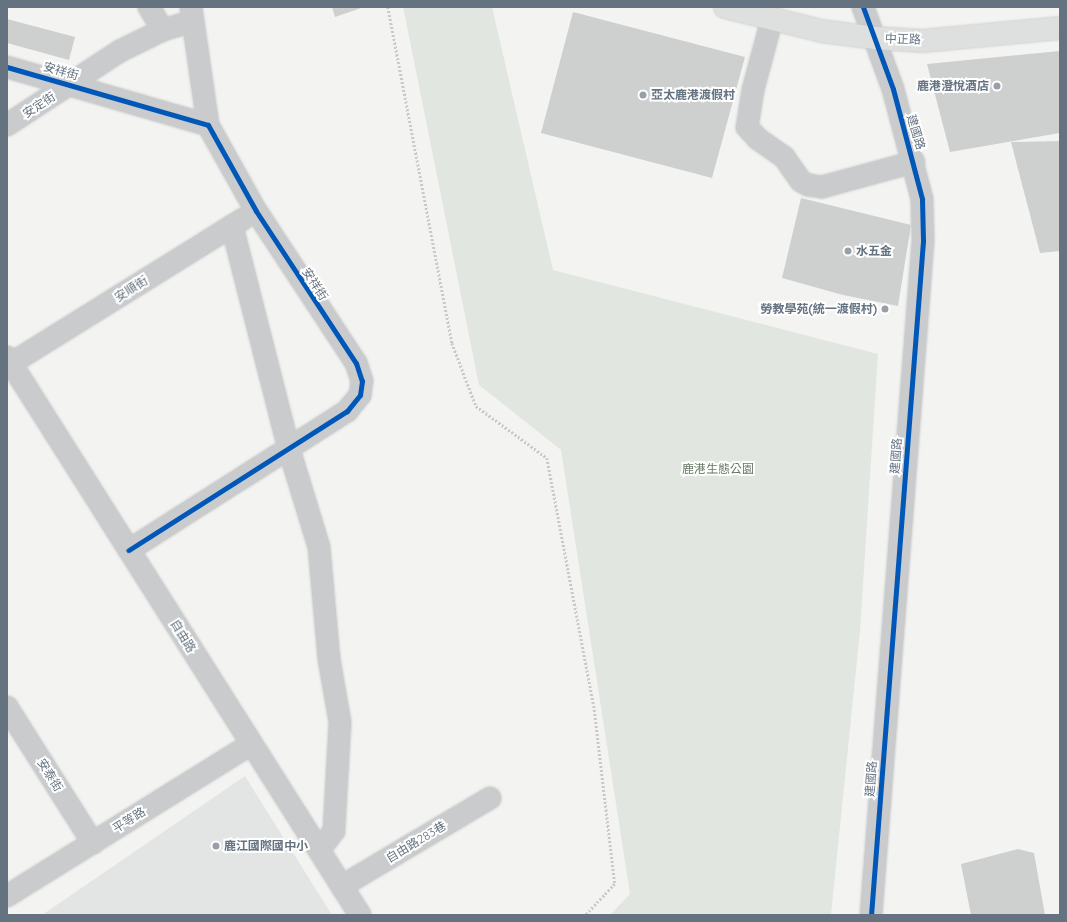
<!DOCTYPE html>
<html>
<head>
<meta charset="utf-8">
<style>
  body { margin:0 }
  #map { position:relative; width:1067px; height:922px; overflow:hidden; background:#f3f4f2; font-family:Quicksand,"Noto Sans TC",sans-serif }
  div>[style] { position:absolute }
  .built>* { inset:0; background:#e3e5e4 }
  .green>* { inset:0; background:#e2e6e0 }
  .building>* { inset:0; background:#cecfcf }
  .path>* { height:2.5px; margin-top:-1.25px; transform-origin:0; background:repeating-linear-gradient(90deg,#c8c9c8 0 2px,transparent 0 4px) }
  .roads { filter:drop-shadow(0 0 1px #cfd0d0) drop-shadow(0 0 1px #cfd0d0) }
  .minor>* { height:22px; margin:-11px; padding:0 11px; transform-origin:11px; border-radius:11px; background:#c9cbcc }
  .major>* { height:22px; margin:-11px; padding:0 11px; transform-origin:11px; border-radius:11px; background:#dedfdf }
  .cycleway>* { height:5px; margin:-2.5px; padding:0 2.5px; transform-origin:2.5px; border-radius:2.5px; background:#0057b8 }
  .dots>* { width:11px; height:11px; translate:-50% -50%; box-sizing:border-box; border:2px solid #fff; border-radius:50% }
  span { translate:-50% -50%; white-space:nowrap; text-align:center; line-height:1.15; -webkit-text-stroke:4px #fff; paint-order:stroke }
  .street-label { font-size:12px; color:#657381 }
  .poi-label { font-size:12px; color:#657381; font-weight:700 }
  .right { translate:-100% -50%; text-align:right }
  .left { translate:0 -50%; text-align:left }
  .park-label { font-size:12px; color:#667863 }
  .frame { position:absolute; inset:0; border:8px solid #657381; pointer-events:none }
</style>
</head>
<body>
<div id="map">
  <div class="built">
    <div style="clip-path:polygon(245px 776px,332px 915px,42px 915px)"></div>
  </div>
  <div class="green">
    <div style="clip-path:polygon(403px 7px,492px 7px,553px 270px,878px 354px,860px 631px,831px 915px,610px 915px,630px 894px,561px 450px,479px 385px)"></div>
  </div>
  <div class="building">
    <div style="clip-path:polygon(332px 7px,364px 7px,335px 17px)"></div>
    <div style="clip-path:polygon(573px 12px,745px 57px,712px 178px,541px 133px)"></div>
    <div style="clip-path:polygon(7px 19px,75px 37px,69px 60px,7px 43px)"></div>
    <div style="clip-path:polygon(1060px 51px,1060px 133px,950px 152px,927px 64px)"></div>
    <div style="clip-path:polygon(1060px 141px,1060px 251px,1040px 253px,1011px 142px)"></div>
    <div style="clip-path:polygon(801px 198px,911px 225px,898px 306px,843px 295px,782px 278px)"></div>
    <div style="clip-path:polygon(1018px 849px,1034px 853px,1045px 915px,971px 915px,961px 864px)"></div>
  </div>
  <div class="path">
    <div style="left:388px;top:7px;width:342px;rotate:79.2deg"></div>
    <div style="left:452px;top:343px;width:67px;rotate:69.1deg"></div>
    <div style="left:476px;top:406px;width:88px;rotate:36.2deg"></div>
    <div style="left:547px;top:458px;width:252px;rotate:79.3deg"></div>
    <div style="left:594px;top:706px;width:179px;rotate:83.3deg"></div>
    <div style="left:615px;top:884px;width:42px;rotate:133.1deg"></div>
  </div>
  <div class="roads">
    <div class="minor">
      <div style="left:149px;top:7px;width:27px;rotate:59deg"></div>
      <div style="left:863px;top:7px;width:87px;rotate:69.9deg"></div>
      <div style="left:893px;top:89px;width:114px;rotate:75.2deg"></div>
      <div style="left:922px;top:199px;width:42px;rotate:88.6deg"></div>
      <div style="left:923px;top:241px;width:676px;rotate:94.41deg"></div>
      <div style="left:772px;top:19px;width:73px;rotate:105deg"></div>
      <div style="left:753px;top:90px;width:37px;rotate:99deg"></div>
      <div style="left:747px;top:127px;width:16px;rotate:47deg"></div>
      <div style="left:758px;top:139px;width:32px;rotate:35deg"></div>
      <div style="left:784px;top:157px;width:29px;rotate:55deg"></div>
      <div style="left:801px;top:181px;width:8px;rotate:30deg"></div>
      <div style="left:808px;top:185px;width:14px;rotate:8deg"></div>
      <div style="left:822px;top:187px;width:95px;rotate:-15.2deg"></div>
      <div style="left:7px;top:67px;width:209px;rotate:16.1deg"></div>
      <div style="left:7px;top:125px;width:135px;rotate:-33.2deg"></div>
      <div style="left:120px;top:51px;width:48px;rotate:-26deg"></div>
      <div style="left:163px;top:30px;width:30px;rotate:-17deg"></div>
      <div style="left:232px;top:226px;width:230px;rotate:75.7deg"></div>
      <div style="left:289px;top:449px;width:102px;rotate:73deg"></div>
      <div style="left:319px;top:547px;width:112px;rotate:84.9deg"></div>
      <div style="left:329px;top:659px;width:64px;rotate:80.1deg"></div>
      <div style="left:340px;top:722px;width:109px;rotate:93.2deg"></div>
      <div style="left:334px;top:831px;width:24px;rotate:128deg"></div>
      <div style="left:7px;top:357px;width:660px;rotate:57.68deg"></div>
      <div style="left:7px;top:366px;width:278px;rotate:-31.9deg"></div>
      <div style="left:129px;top:550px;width:259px;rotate:-32.5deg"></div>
      <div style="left:347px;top:411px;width:21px;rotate:-51deg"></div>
      <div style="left:360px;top:395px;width:14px;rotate:-82deg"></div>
      <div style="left:362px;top:381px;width:19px;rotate:-108deg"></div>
      <div style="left:356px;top:363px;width:182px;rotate:-123.3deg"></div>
      <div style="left:256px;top:211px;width:98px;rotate:-119.2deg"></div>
      <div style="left:208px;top:125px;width:119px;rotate:-98.2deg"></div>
      <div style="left:7px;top:707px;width:161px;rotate:57.7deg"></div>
      <div style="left:342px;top:886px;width:172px;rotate:-30.7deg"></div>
      <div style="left:7px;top:896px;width:287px;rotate:-31.9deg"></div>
    </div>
    <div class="major">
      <div style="left:725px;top:7px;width:99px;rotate:14deg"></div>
      <div style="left:821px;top:31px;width:54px;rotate:7.4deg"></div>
      <div style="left:875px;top:38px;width:48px;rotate:3.6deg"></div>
      <div style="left:923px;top:41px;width:138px;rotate:-5.4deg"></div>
    </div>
  </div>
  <div class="cycleway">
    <div style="left:863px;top:7px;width:87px;rotate:69.9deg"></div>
    <div style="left:893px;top:89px;width:114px;rotate:75.2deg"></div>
    <div style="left:922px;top:199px;width:42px;rotate:88.6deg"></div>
    <div style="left:923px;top:241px;width:676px;rotate:94.41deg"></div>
    <div style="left:7px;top:67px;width:209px;rotate:16.1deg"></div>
    <div style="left:208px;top:125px;width:98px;rotate:60.8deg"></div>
    <div style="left:256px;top:211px;width:182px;rotate:56.7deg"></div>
    <div style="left:356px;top:363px;width:19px;rotate:72deg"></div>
    <div style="left:362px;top:381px;width:14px;rotate:98deg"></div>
    <div style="left:360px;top:395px;width:21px;rotate:129deg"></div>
    <div style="left:347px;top:411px;width:259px;rotate:147.5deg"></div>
  </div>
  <div class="dots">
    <div style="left:997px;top:86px;background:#97a0a9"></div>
    <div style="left:643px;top:95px;background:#97a0a9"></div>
    <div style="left:848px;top:251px;background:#97a0a9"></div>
    <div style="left:885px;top:309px;background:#97a0a9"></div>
    <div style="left:216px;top:846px;background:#97a0a9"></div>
  </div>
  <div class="street-label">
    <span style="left:903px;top:39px;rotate:2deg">中正路</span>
    <span style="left:61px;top:71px;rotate:16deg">安祥街</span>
    <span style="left:39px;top:105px;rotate:-33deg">安定街</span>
    <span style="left:916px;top:132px;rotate:73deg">建國路</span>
    <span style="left:315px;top:284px;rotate:57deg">安祥街</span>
    <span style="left:131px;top:289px;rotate:-32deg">安順街</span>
    <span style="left:896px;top:456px;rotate:-86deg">建國路</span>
    <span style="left:183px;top:636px;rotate:58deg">自由路</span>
    <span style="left:50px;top:775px;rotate:58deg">安泰街</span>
    <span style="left:871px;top:779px;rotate:-86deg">建國路</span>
    <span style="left:129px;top:820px;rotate:-32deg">平等路</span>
    <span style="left:416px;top:842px;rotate:-31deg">自由路283巷</span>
  </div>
  <div class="poi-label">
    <span class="right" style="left:989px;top:86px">鹿港澄悅酒店</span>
    <span class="left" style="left:651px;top:95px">亞太鹿港渡假村</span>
    <span class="left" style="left:856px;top:251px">水五金</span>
    <span class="right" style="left:877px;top:309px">勞教學苑(統一渡假村)</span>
    <span class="left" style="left:224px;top:846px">鹿江國際國中小</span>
  </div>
  <div class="park-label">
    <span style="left:718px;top:469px">鹿港生態公園</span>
  </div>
  <div class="frame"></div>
</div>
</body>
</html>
